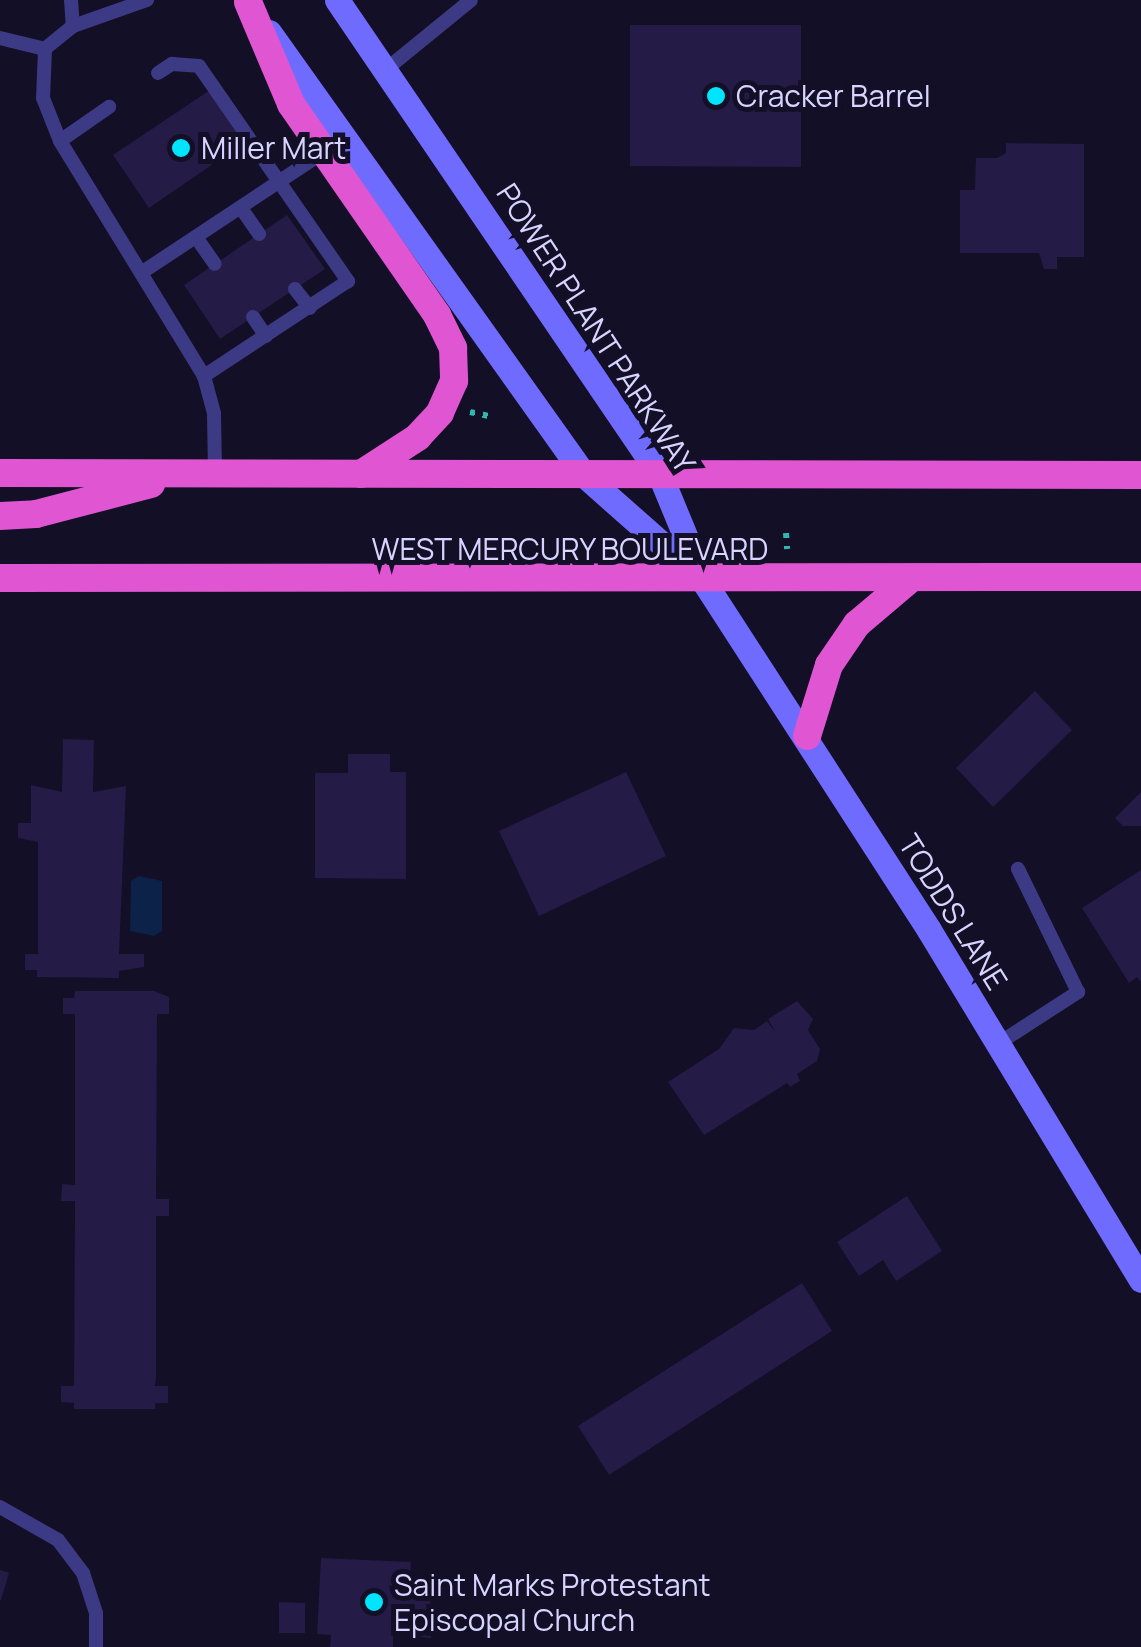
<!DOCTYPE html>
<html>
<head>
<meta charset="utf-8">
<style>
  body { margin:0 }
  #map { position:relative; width:1141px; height:1647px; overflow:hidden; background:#130f26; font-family:Manrope,sans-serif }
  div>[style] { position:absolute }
  .water>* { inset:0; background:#0c2248 }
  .building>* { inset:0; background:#241b47 }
  .path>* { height:6px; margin-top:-3px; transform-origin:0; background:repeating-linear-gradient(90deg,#2fb8b0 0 5px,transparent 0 13px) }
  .service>* { height:14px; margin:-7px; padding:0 7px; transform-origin:7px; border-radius:7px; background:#3d3a85 }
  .secondary>* { height:25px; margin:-12.5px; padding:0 12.5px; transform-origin:12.5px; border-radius:12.5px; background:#6f6bff }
  .trunk>* { height:28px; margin:-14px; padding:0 14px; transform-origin:14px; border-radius:14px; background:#e055d1 }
  .dots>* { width:28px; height:28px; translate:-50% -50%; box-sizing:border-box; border:5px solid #130f26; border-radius:50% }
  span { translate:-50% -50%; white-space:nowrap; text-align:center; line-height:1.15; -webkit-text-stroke:10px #130f26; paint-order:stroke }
  .poi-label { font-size:30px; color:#d9d4ff }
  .left { translate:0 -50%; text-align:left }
  .street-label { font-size:30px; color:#d9d4ff }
</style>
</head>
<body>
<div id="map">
  <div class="water">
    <div style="clip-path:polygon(139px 876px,162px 881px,162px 931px,154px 936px,130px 931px,131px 881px)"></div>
  </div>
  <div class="building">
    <div style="clip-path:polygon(630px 25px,801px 25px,801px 167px,630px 166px)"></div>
    <div style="clip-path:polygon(213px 88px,248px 140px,149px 208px,113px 155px)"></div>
    <div style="clip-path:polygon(1006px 143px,1084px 144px,1084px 257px,1057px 257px,1057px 269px,1044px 269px,1039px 253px,960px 253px,960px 190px,975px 190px,976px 158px,997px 158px,1006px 153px)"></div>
    <div style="clip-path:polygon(287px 215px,325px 269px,220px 339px,184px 285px)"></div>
    <div style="clip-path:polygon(1035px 691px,1072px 730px,993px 807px,956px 768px)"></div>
    <div style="clip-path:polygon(63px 739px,94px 740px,93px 792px,126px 786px,119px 954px,144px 954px,144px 967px,119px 971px,119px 978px,37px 977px,37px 970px,25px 970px,25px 954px,38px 954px,38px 842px,18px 838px,18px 823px,31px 823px,31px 785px,62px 792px)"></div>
    <div style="clip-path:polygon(348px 754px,390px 754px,390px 772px,406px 772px,406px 879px,315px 878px,315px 773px,348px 773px)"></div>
    <div style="clip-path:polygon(626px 772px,666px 856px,539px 916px,499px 831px)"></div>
    <div style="clip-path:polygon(1141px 792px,1141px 826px,1123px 826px,1115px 818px)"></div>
    <div style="clip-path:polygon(1141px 870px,1141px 982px,1137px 977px,1129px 983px,1082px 908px)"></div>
    <div style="clip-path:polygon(75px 991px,154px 991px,169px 997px,169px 1014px,157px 1014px,156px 1199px,169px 1199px,169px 1216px,156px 1216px,156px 1378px,155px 1386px,168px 1386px,168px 1403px,155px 1403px,155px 1409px,74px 1409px,74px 1403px,61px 1402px,61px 1386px,74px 1386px,75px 1201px,61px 1201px,62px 1184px,75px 1185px,75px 1014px,63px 1014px,63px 998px,74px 998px)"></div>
    <div style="clip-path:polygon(797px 1001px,813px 1019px,808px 1030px,820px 1049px,817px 1061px,797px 1074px,800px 1081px,790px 1087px,787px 1083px,704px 1135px,668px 1082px,719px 1049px,734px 1028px,754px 1030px,767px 1021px,776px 1033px,768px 1019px)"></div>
    <div style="clip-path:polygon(907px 1196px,942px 1251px,896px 1281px,883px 1260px,859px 1276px,837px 1242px)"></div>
    <div style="clip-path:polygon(802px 1283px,832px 1331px,609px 1475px,578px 1426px)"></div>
    <div style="clip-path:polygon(321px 1558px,411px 1562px,410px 1579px,430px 1580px,431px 1638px,393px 1634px,393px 1647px,330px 1647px,331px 1635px,317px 1634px)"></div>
    <div style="clip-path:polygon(0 1570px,9px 1573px,1px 1600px,0 1600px)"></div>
    <div style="clip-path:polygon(279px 1602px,305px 1603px,305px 1633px,279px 1633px)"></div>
  </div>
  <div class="path">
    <div style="left:470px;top:412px;width:25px;rotate:12deg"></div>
    <div style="left:786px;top:533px;width:16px;rotate:86deg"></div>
  </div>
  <div class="service">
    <div style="left:71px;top:0;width:26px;rotate:86deg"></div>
    <div style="left:147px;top:0;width:78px;rotate:160.6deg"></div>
    <div style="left:73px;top:26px;width:36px;rotate:141deg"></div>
    <div style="left:45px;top:49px;width:49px;rotate:92.3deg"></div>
    <div style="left:43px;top:98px;width:46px;rotate:68.4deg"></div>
    <div style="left:60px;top:141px;width:276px;rotate:58.5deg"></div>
    <div style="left:204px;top:376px;width:39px;rotate:75deg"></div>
    <div style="left:214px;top:414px;width:60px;rotate:89deg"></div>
    <div style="left:0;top:38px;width:46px;rotate:13.7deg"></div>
    <div style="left:384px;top:71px;width:112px;rotate:-39.2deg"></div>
    <div style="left:158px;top:73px;width:17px;rotate:-33deg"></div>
    <div style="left:172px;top:64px;width:27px;rotate:4deg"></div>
    <div style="left:199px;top:66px;width:262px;rotate:55.3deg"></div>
    <div style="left:348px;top:281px;width:173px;rotate:146.6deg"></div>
    <div style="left:60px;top:141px;width:60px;rotate:-34.8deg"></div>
    <div style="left:243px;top:211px;width:28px;rotate:55deg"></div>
    <div style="left:198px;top:240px;width:29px;rotate:55deg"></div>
    <div style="left:141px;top:273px;width:219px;rotate:-33.5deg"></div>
    <div style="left:295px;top:289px;width:24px;rotate:52deg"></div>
    <div style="left:253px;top:317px;width:23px;rotate:56deg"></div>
    <div style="left:996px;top:1045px;width:98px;rotate:-32.9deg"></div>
    <div style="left:1078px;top:992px;width:137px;rotate:-116deg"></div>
    <div style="left:0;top:1507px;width:67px;rotate:29.6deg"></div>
    <div style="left:58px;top:1540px;width:41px;rotate:52.9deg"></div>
    <div style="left:83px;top:1573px;width:42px;rotate:72deg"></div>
    <div style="left:96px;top:1613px;width:34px;rotate:90deg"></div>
  </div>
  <div class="secondary">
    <div style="left:337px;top:0;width:574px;rotate:55.78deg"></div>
    <div style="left:660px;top:475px;width:116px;rotate:67.6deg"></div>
    <div style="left:704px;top:582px;width:414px;rotate:57.1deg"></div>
    <div style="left:929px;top:930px;width:409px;rotate:58.8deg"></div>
    <div style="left:269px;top:32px;width:545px;rotate:54.56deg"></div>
    <div style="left:585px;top:476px;width:149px;rotate:41.5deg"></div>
  </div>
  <div class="trunk">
    <div style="left:248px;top:2px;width:111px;rotate:67.1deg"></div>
    <div style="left:291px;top:104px;width:257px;rotate:55.3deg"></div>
    <div style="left:437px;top:315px;width:37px;rotate:64deg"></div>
    <div style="left:453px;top:348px;width:33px;rotate:88deg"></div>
    <div style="left:454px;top:381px;width:35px;rotate:114deg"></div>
    <div style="left:440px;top:413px;width:33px;rotate:133deg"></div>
    <div style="left:418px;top:437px;width:68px;rotate:147deg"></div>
    <div style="left:0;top:473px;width:1141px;rotate:0.1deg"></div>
    <div style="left:0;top:516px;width:36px;rotate:-3deg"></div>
    <div style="left:36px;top:514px;width:119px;rotate:-14.6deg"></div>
    <div style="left:0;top:578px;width:1141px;rotate:-0.05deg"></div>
    <div style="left:807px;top:736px;width:74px;rotate:-72.8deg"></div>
    <div style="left:829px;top:665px;width:50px;rotate:-55.7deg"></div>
    <div style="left:857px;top:624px;width:68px;rotate:-40.2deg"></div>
  </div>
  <div class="dots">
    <div style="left:716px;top:96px;background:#00e5ff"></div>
    <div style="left:181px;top:148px;background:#00e5ff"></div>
    <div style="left:374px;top:1602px;background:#00e5ff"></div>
  </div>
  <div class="poi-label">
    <span class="left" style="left:736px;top:96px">Cracker Barrel</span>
    <span class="left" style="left:201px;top:148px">Miller Mart</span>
    <span class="left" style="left:394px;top:1602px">Saint Marks Protestant<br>Episcopal Church</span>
  </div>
  <div class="street-label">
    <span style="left:596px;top:328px;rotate:57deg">POWER PLANT PARKWAY</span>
    <span style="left:570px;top:549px">WEST MERCURY BOULEVARD</span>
    <span style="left:953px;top:912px;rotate:58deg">TODDS LANE</span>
  </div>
</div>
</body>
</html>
